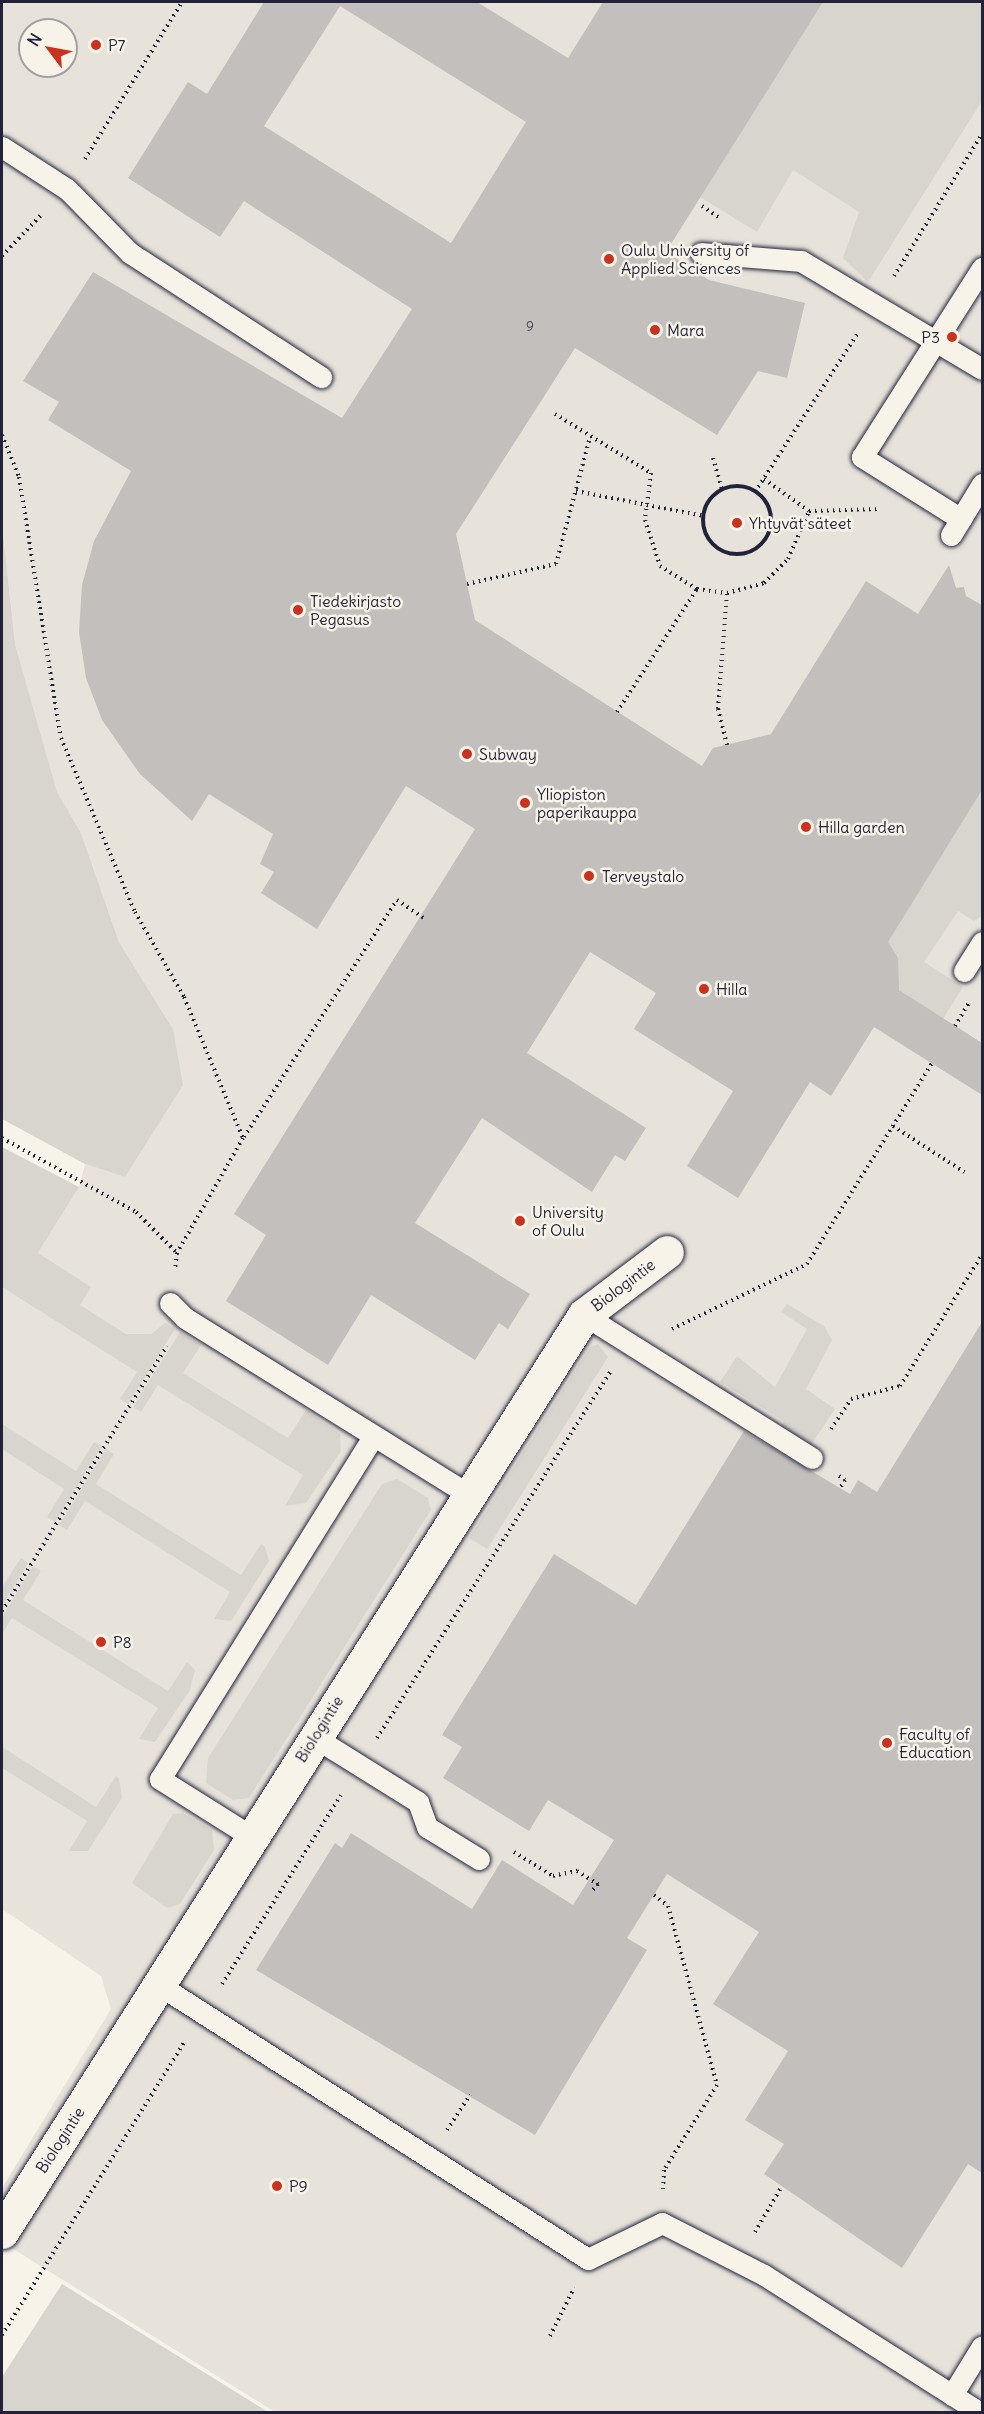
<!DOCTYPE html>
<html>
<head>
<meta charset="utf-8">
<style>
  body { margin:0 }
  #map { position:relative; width:984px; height:2414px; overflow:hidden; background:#f7f3e8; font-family:Delius,sans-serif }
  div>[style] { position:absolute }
  .built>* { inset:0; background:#e7e3db }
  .green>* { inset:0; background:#d8d5cf }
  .building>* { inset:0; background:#c2bfbd }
  .path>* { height:4px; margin-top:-2px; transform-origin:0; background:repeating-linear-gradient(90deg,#22223b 0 1.5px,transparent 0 6px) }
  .path>.ring { margin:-2px; padding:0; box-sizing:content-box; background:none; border:4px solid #22223b; border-radius:50% }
  .roads { filter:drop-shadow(0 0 2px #22223b) drop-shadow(0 0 2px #22223b) }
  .lane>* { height:21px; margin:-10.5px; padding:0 10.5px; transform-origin:10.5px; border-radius:10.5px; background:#f7f3e8 }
  .street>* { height:33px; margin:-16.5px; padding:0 16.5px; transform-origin:16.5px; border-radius:16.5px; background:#f7f3e8 }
  .dots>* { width:16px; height:16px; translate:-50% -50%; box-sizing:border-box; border:3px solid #f7f3e8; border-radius:50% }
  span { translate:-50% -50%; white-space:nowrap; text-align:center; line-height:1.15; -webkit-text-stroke:5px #f7f3e8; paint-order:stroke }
  .number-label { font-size:14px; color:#4a495c }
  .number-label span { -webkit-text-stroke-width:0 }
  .poi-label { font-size:16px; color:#22223b }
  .left { translate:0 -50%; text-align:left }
  .right { translate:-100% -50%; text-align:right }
  .street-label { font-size:16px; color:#22223b }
  .frame { position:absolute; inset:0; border:3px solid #22223b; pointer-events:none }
  .north { position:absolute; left:18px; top:18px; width:60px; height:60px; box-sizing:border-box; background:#f7f3e8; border:2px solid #a29fa3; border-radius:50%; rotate:302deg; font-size:16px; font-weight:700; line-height:24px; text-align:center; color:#22223b }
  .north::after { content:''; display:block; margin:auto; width:21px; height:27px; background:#c8321e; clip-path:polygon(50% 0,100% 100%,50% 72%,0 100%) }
</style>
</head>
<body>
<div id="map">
  <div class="built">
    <div style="clip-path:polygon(evenodd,2px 2px,982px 2px,982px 2412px,275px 2412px,2px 2242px,2px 2188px,111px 2009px,101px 1976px,2px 1909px,2px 1287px,13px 1293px,79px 1187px,85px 1164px,125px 1177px,173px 1029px,119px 942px,81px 833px,57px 793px,15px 644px,2px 523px,2px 2px,30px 30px,66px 30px,66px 66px,30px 66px,30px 30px)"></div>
  </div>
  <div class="green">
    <div style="clip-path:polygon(823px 2px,982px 2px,982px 101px,868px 282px,843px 258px,859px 212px,793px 170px,757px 232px,700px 197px)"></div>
    <div style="clip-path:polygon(2px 523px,15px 644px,57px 792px,81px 833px,119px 942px,173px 1029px,183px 1085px,125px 1177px,85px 1164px,2px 1119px)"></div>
    <div style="clip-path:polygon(982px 790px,982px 916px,974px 921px,958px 911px,924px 962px,963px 987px,943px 1019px,887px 982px,898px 958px,882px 944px)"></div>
    <div style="clip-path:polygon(2px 1147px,79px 1187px,38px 1253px,91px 1287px,80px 1305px,126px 1334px,151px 1334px,165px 1323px,175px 1329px,128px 1404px,120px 1399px,137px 1372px,2px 1287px)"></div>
    <div style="clip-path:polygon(787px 1304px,824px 1326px,832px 1340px,806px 1389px,835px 1409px,805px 1454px,776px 1436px,784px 1421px,720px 1382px,737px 1356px,775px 1387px,807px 1329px,781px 1312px)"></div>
    <div style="clip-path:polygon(180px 1332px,201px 1345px,183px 1373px,288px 1438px,306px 1410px,340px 1434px,341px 1451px,306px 1503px,285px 1506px,303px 1475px,158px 1385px,141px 1412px,133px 1407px)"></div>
    <div style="clip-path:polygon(598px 1344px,608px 1357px,487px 1549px,469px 1538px,590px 1347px)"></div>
    <div style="clip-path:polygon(2px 1424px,76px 1471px,94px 1442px,102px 1446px,55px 1522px,47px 1517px,64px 1489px,2px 1449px)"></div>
    <div style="clip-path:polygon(106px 1449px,114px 1454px,96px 1484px,241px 1575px,261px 1544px,265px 1547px,269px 1561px,231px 1621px,214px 1619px,230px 1592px,85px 1501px,67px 1530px,59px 1525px)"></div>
    <div style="clip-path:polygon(397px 1479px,428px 1498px,431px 1510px,249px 1798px,233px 1800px,206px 1783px,208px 1758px,382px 1484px)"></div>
    <div style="clip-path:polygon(21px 1558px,28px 1563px,2px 1606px,2px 1587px)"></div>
    <div style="clip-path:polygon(33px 1566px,41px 1571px,23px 1600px,168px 1691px,187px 1662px,195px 1670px,190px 1690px,155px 1742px,139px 1739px,158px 1708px,12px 1618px,2px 1634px,2px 1617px)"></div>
    <div style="clip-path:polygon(2px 1747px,96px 1807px,116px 1776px,119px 1779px,122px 1798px,88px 1851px,69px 1851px,87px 1821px,2px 1768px)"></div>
    <div style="clip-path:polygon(183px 1813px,212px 1830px,214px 1850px,180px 1904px,167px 1908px,132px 1883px,173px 1814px)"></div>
    <div style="clip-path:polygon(62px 2284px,268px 2412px,2px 2412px,2px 2377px)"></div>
  </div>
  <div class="building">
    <div style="clip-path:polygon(evenodd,264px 2px,477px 2px,568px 58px,603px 2px,823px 2px,666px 252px,709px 280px,805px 303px,787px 378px,758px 371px,717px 435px,575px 348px,456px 534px,475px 620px,702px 766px,713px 748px,771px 734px,866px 581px,918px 614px,949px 565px,956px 588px,964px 587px,966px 596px,982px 605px,982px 790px,888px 942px,898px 958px,899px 990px,982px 1043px,982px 1095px,874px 1027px,831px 1096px,810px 1082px,738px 1198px,687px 1166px,733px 1091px,634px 1029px,656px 993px,590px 952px,527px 1053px,646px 1128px,625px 1161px,615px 1155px,592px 1192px,482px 1118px,415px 1223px,530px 1294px,508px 1329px,499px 1323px,475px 1360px,371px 1295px,328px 1365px,226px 1301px,266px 1235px,234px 1214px,475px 829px,406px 786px,317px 929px,261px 893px,274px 872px,260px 864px,273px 834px,209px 794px,192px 821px,140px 774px,102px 720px,86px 678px,79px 632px,82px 585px,94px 541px,131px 471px,48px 420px,59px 402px,23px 381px,93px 272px,342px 418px,412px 309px,244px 201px,220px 237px,128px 178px,188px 82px,207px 94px,264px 2px,340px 6px,526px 122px,451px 243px,264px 126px,340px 6px)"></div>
    <div style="clip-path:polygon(982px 1322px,982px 2173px,968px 2164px,902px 2268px,764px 2174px,784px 2144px,745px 2120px,788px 2051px,713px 2004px,759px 1932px,667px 1874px,627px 1938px,647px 1950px,535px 2135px,256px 1970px,335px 1843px,342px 1848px,351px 1833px,472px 1909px,502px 1860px,573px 1905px,614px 1840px,548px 1800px,529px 1831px,443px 1778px,462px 1747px,442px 1735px,554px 1554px,636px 1605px,744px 1431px,850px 1494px,858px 1480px,877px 1492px)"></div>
  </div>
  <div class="path">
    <div style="left:85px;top:159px;width:185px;rotate:-58.3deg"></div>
    <div style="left:702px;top:206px;width:22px;rotate:34deg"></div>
    <div style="left:2px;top:256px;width:58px;rotate:-46.4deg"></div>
    <div style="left:894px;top:276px;width:167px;rotate:-58.2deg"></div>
    <div style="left:555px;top:414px;width:113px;rotate:31.6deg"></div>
    <div style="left:651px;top:473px;width:47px;rotate:97.3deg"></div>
    <div style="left:645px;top:520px;width:48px;rotate:71.9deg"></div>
    <div style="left:660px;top:566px;width:44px;rotate:31.9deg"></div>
    <div style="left:697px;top:589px;width:30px;rotate:8deg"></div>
    <div style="left:727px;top:593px;width:38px;rotate:-15deg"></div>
    <div style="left:764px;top:583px;width:34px;rotate:-45deg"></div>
    <div style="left:788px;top:559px;width:52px;rotate:-66.4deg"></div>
    <div style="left:2px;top:435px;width:45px;rotate:68deg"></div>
    <div style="left:19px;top:477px;width:264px;rotate:80.9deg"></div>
    <div style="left:61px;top:738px;width:189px;rotate:67deg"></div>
    <div style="left:135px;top:912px;width:98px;rotate:60deg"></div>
    <div style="left:184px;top:997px;width:153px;rotate:67.3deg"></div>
    <div style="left:243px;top:1138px;width:133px;rotate:119.9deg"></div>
    <div style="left:177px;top:1253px;width:16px;rotate:97deg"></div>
    <div style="left:713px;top:458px;width:32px;rotate:74deg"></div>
    <div style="left:764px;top:479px;width:55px;rotate:35.4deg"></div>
    <div style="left:809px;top:511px;width:70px;rotate:-1.6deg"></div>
    <div class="ring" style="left:703px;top:486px;width:64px;height:64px"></div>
    <div style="left:576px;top:491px;width:129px;rotate:11.1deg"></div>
    <div style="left:755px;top:492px;width:189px;rotate:-57.1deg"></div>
    <div style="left:467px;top:584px;width:91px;rotate:-12.7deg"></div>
    <div style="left:556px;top:564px;width:131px;rotate:-75deg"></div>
    <div style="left:617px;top:712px;width:147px;rotate:-57deg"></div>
    <div style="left:727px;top:745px;width:37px;rotate:-104deg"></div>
    <div style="left:718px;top:709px;width:116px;rotate:-85.6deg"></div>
    <div style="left:955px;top:1026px;width:26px;rotate:-59deg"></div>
    <div style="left:893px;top:1126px;width:85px;rotate:32.9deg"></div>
    <div style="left:244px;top:1137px;width:282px;rotate:-57.2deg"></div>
    <div style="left:397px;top:900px;width:32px;rotate:34deg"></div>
    <div style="left:2px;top:1138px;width:153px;rotate:28.9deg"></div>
    <div style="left:136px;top:1212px;width:58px;rotate:45deg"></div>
    <div style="left:672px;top:1329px;width:150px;rotate:-25.7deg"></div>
    <div style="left:807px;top:1264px;width:237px;rotate:-58.1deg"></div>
    <div style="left:831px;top:1429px;width:36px;rotate:-56deg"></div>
    <div style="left:851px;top:1399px;width:51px;rotate:-14.9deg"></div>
    <div style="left:900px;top:1386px;width:155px;rotate:-58deg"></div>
    <div style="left:839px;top:1476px;width:7px;rotate:34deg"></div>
    <div style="left:845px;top:1480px;width:9px;rotate:122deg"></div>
    <div style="left:2px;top:1611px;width:312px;rotate:-58.1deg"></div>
    <div style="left:377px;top:1738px;width:434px;rotate:-57.5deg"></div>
    <div style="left:514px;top:1852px;width:46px;rotate:31.6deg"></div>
    <div style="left:553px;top:1876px;width:25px;rotate:-12deg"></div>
    <div style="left:577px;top:1871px;width:25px;rotate:32deg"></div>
    <div style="left:598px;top:1884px;width:9px;rotate:131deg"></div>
    <div style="left:654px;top:1895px;width:18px;rotate:38deg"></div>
    <div style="left:668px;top:1906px;width:186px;rotate:74.7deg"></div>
    <div style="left:717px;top:2085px;width:100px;rotate:121.9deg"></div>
    <div style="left:664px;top:2170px;width:19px;rotate:93deg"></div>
    <div style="left:222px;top:1984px;width:223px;rotate:-57.8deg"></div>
    <div style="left:447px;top:2130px;width:42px;rotate:-56.7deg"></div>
    <div style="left:755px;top:2232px;width:53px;rotate:-59.6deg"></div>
    <div style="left:2px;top:2335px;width:344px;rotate:-58.1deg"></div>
    <div style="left:550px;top:2336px;width:54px;rotate:-63.4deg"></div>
  </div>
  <div class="roads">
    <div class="lane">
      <div style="left:2px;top:147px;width:77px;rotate:32.9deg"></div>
      <div style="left:67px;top:189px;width:90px;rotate:45.5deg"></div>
      <div style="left:130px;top:253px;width:228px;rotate:33deg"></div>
      <div style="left:701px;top:253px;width:100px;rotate:4.6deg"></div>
      <div style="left:801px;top:261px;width:211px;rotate:30.8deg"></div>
      <div style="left:961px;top:519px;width:117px;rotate:-147.9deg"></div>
      <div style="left:862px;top:457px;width:224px;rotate:-57.6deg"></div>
      <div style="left:951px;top:535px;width:60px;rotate:-58.7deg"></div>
      <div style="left:964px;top:971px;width:34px;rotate:-58deg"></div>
      <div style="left:170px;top:1303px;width:21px;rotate:45deg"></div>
      <div style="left:185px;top:1318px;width:335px;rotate:31.9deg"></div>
      <div style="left:584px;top:1315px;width:269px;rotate:32.1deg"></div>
      <div style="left:314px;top:1737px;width:123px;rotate:32deg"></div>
      <div style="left:418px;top:1802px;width:27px;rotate:70deg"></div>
      <div style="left:427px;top:1827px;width:61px;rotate:31.6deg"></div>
      <div style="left:252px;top:1837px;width:109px;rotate:-147.8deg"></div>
      <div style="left:160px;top:1779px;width:403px;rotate:-58.1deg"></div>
      <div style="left:159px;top:1985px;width:509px;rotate:32.57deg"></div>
      <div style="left:588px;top:2259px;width:82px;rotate:-25.9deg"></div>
      <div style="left:662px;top:2223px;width:114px;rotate:27deg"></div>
      <div style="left:764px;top:2275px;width:255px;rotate:32.5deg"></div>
      <div style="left:952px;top:2395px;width:57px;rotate:-58.5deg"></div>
    </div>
    <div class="street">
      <div style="left:2px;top:2232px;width:1086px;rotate:-57.6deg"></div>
      <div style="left:584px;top:1315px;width:104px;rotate:-37.2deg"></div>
    </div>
  </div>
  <div class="dots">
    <div style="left:96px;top:45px;background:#c8321e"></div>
    <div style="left:609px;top:259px;background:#c8321e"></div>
    <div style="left:655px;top:330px;background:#c8321e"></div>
    <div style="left:952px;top:337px;background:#c8321e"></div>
    <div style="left:737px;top:523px;background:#c8321e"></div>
    <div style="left:298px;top:610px;background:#c8321e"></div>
    <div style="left:467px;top:754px;background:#c8321e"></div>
    <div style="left:525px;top:803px;background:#c8321e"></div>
    <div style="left:806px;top:827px;background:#c8321e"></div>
    <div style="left:589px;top:876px;background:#c8321e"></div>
    <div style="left:704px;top:989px;background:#c8321e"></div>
    <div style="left:520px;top:1221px;background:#c8321e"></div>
    <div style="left:101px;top:1642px;background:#c8321e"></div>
    <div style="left:887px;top:1743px;background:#c8321e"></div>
    <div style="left:277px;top:2186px;background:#c8321e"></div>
  </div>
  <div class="number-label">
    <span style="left:530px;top:326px">9</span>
  </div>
  <div class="poi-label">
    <span class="left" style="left:108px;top:45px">P7</span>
    <span class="left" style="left:621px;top:259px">Oulu University of<br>Applied Sciences</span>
    <span class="left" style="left:667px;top:330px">Mara</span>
    <span class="right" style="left:940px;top:337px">P3</span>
    <span class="left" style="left:749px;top:523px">Yhtyvät säteet</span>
    <span class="left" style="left:310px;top:610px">Tiedekirjasto<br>Pegasus</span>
    <span class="left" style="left:479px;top:754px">Subway</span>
    <span class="left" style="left:537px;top:803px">Yliopiston<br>paperikauppa</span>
    <span class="left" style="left:818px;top:827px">Hilla garden</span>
    <span class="left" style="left:602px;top:876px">Terveystalo</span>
    <span class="left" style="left:716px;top:989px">Hilla</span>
    <span class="left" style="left:532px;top:1221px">University<br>of Oulu</span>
    <span class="left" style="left:113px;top:1642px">P8</span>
    <span class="left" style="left:899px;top:1743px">Faculty of<br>Education</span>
    <span class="left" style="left:289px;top:2186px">P9</span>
  </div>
  <div class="street-label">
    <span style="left:623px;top:1285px;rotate:-37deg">Biologintie</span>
    <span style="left:319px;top:1729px;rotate:-58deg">Biologintie</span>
    <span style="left:60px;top:2140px;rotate:-57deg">Biologintie</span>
  </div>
  <div class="frame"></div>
  <div class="north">N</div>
</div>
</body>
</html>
